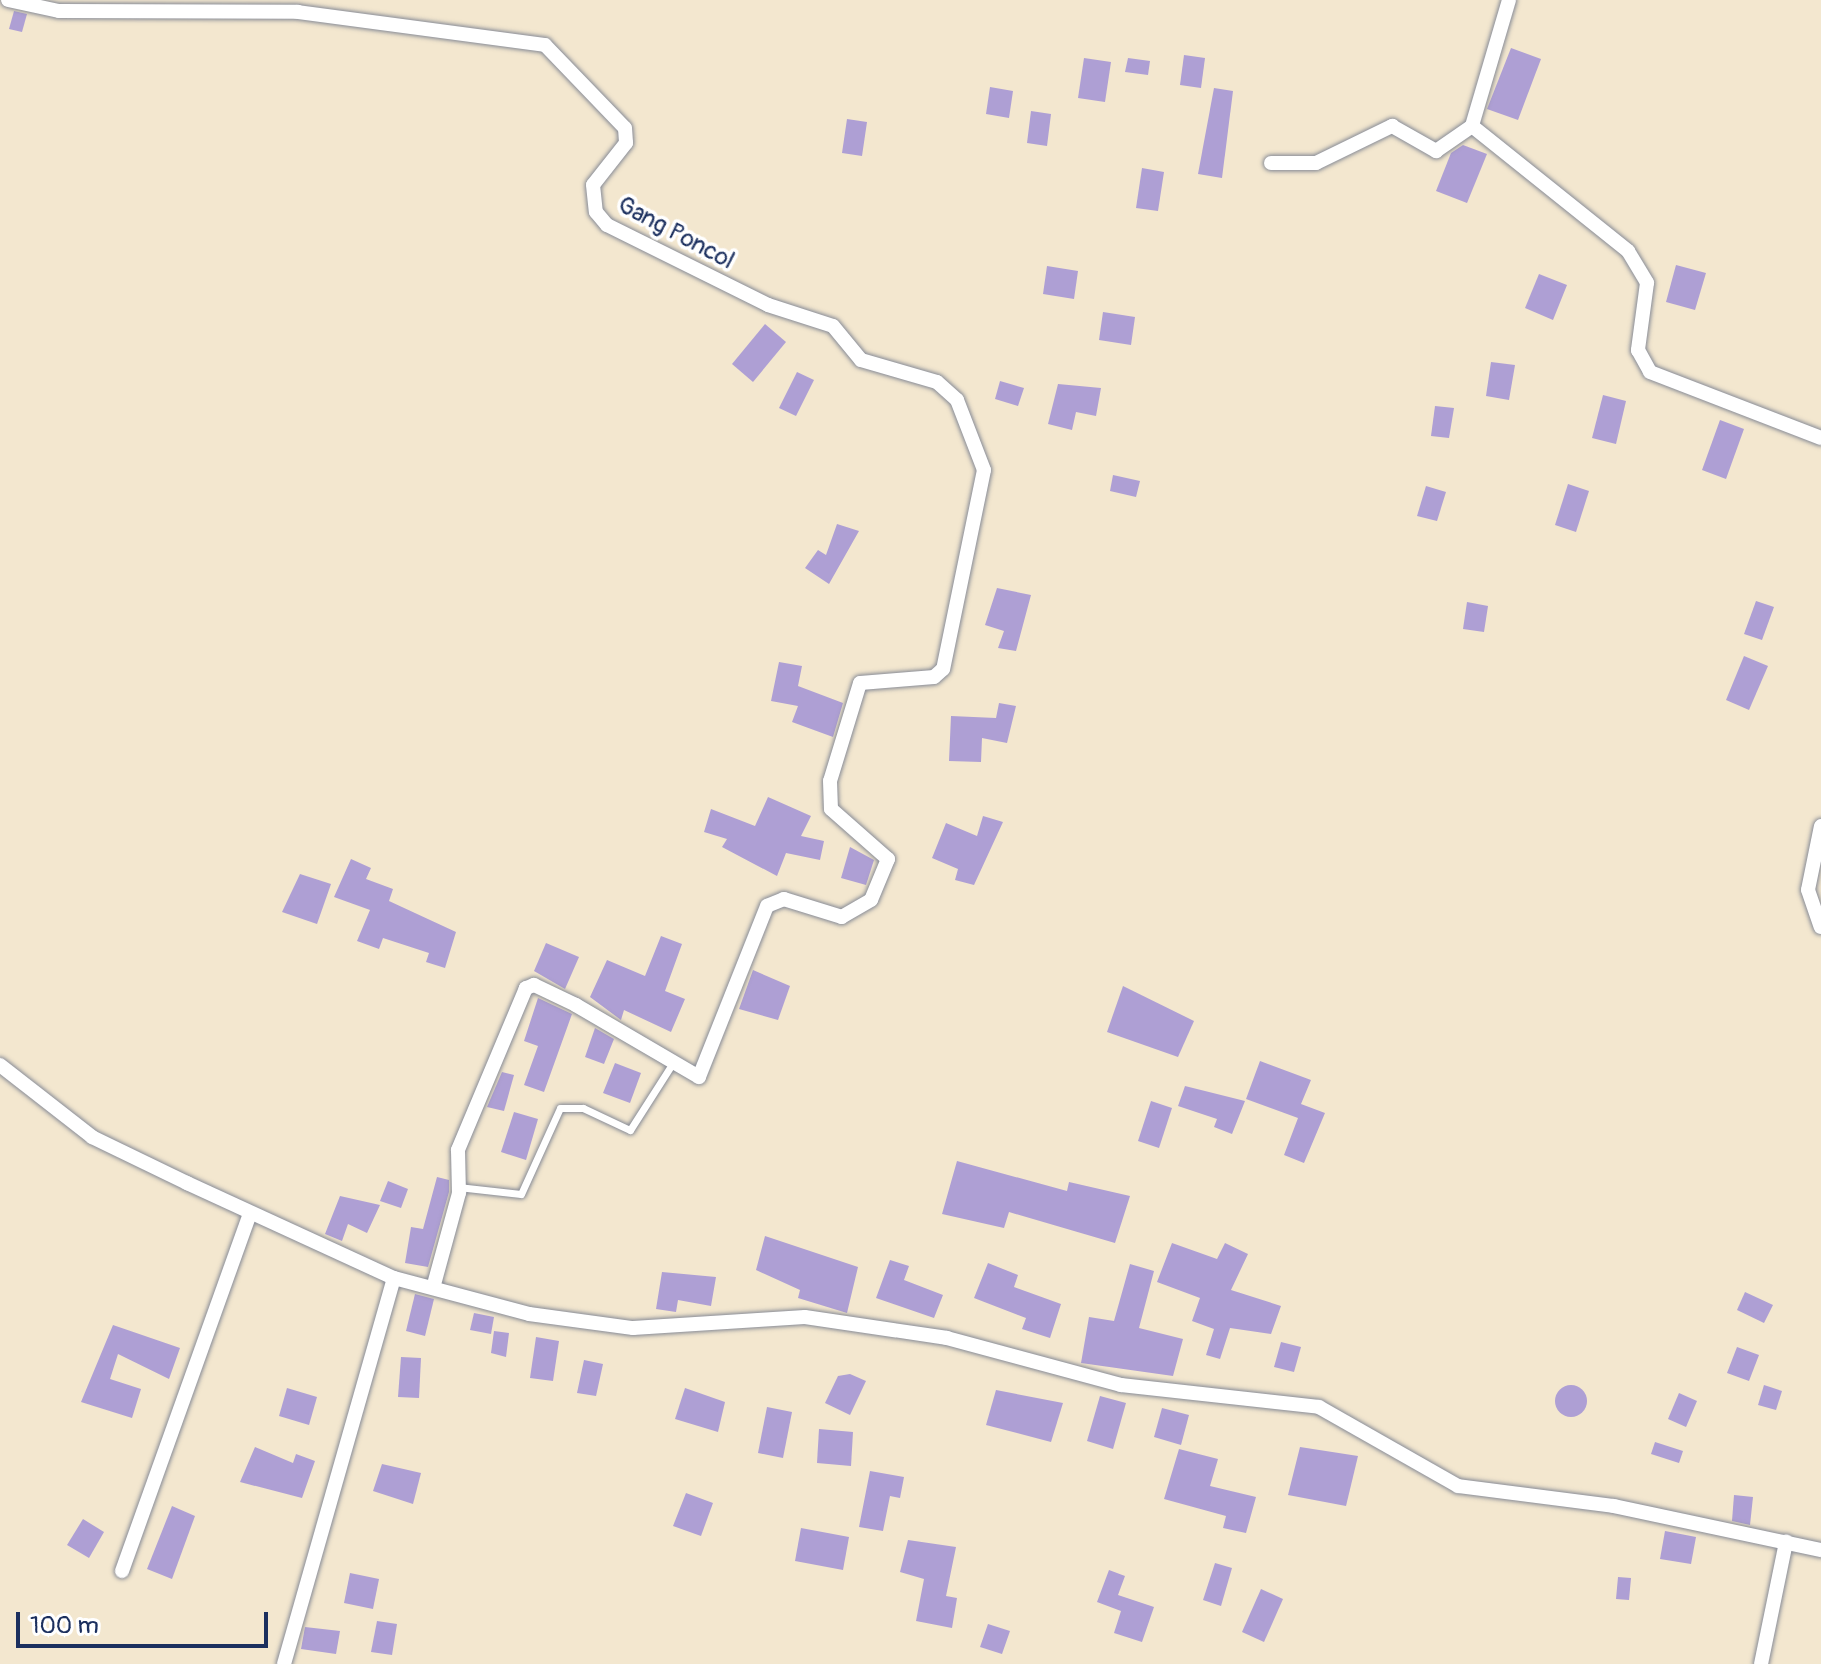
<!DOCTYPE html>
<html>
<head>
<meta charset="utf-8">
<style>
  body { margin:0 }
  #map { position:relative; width:1821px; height:1664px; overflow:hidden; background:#f3e7cf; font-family:Pangolin,sans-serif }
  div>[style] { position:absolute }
  .building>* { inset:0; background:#ae9fd4 }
  .round { border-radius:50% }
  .roads { filter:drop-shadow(0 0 2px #878b96) drop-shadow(0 0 2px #878b96) }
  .lane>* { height:7px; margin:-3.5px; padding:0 3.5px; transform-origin:3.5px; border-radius:3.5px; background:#fff }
  .street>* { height:14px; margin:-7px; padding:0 7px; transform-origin:7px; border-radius:7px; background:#fff }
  span { translate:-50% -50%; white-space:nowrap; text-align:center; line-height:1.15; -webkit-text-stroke:7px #fff; paint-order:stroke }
  .street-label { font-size:24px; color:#1b2f5e }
  .scale { position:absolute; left:16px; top:1612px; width:252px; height:36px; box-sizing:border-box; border:4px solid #1b2f5e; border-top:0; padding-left:10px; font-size:24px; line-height:28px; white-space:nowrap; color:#1b2f5e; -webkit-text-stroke:6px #fff; paint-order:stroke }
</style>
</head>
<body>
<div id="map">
  <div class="building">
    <div style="clip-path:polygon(14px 11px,27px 14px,22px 32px,9px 29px)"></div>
    <div style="clip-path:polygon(1511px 48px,1541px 59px,1518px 120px,1487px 109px)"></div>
    <div style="clip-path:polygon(1184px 55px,1205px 58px,1201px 88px,1180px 85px)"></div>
    <div style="clip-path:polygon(1084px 58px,1111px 62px,1105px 102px,1078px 98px)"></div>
    <div style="clip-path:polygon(1128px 58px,1150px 61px,1148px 75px,1125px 72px)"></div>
    <div style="clip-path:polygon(990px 87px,1013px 91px,1009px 118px,986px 114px)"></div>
    <div style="clip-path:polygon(1214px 88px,1233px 91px,1222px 178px,1198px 174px)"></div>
    <div style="clip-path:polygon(1031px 111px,1051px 114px,1047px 146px,1027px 143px)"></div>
    <div style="clip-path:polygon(847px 119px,867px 122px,862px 156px,842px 153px)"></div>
    <div style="clip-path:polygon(1463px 145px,1487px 154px,1467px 203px,1436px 191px,1451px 153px)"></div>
    <div style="clip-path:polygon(1142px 168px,1164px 172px,1158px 211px,1136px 208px)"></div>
    <div style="clip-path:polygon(1676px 265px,1706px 273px,1695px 310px,1666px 302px)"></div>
    <div style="clip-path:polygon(1047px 266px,1078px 271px,1074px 299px,1043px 294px)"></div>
    <div style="clip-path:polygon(1539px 274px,1567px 285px,1553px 320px,1525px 308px)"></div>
    <div style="clip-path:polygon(1103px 312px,1135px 317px,1131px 345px,1099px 340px)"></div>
    <div style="clip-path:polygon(765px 324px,786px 342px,753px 382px,732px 364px)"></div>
    <div style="clip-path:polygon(1491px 362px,1515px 365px,1509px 400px,1486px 396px)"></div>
    <div style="clip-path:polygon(797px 372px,814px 380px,796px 416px,779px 408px)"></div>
    <div style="clip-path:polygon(1000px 381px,1024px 388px,1018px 406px,995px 399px)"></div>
    <div style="clip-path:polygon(1058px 384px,1101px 388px,1096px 416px,1076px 412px,1072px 430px,1048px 424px)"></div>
    <div style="clip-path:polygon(1603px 395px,1626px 401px,1616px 444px,1592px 438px)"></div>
    <div style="clip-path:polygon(1435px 406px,1454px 408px,1449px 438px,1431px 436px)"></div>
    <div style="clip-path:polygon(1720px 420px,1744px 429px,1726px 479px,1702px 470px)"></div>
    <div style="clip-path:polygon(1113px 475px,1140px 481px,1136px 497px,1110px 491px)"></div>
    <div style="clip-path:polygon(1568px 484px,1589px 491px,1576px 532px,1555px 525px)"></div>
    <div style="clip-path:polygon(1426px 486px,1446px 492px,1437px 521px,1417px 516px)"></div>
    <div style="clip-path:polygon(837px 524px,859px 531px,829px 584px,805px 568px,818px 550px,826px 555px)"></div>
    <div style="clip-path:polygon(997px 588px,1031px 595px,1016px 651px,998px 648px,1004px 631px,985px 625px)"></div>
    <div style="clip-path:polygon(1756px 601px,1774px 607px,1762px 640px,1744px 634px)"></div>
    <div style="clip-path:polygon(1467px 602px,1488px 606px,1484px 632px,1463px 629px)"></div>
    <div style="clip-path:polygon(1744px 656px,1768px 666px,1749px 710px,1726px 700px)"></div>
    <div style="clip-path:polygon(779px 662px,802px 666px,798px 686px,843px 703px,833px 737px,792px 722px,798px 706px,771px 701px)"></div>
    <div style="clip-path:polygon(999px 703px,1016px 706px,1007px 743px,982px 738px,981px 762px,949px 761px,951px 716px,996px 718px)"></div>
    <div style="clip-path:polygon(768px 797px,811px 816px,801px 836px,824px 841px,820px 860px,786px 853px,777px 876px,722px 847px,727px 839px,704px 832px,711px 809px,755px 826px)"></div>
    <div style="clip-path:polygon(983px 816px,1003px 822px,974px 885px,955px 880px,958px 869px,932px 858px,946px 823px,977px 836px)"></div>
    <div style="clip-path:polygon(850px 847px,874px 860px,866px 885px,841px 878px)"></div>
    <div style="clip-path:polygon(351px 859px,371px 868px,366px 879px,393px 889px,389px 901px,456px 932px,445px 968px,426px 962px,429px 953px,383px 938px,379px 949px,357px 941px,370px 910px,334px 897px)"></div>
    <div style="clip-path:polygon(300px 874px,331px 884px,317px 924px,282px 912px)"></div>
    <div style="clip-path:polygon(661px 936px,682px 944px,665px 991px,685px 999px,671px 1032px,624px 1010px,621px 1020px,590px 997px,607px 960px,645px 976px)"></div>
    <div style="clip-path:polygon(546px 943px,579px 957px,565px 989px,534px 971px)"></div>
    <div style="clip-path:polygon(753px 970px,790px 986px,778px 1020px,739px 1009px)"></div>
    <div style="clip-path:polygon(1123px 986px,1194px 1021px,1178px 1057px,1107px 1032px)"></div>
    <div style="clip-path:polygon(538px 998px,572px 1014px,544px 1092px,524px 1085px,538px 1046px,524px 1041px)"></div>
    <div style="clip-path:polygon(595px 1028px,614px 1039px,604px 1064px,585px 1057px)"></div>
    <div style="clip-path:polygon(1260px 1061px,1311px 1080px,1301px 1104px,1325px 1113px,1304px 1163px,1284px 1155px,1298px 1118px,1246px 1099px)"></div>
    <div style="clip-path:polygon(615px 1063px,641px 1073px,630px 1103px,603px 1093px)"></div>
    <div style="clip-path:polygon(502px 1072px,514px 1075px,504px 1111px,487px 1107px)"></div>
    <div style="clip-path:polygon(1185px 1086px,1245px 1101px,1232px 1134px,1214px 1127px,1217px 1119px,1178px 1106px)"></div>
    <div style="clip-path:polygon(1151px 1101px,1172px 1108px,1159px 1148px,1138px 1141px)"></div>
    <div style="clip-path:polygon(514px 1112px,538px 1119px,526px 1160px,501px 1152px)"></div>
    <div style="clip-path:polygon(957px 1161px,1067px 1191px,1069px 1182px,1130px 1196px,1115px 1243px,1009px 1212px,1004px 1228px,942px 1214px)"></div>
    <div style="clip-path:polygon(437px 1177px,449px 1180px,449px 1192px,428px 1267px,405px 1263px,411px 1227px,423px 1229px)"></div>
    <div style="clip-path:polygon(388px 1181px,408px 1189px,401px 1208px,380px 1201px)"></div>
    <div style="clip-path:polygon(340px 1196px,380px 1205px,367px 1233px,348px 1224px,342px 1241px,325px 1234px)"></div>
    <div style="clip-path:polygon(765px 1236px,858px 1267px,847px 1313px,798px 1298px,800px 1290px,756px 1270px)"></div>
    <div style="clip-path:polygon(1172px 1243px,1217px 1259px,1225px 1243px,1248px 1254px,1231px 1290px,1281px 1306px,1271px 1334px,1230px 1328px,1220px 1359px,1206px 1355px,1214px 1329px,1192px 1321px,1200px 1298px,1157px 1282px)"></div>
    <div style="clip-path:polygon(890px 1260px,909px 1266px,904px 1280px,943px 1295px,934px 1318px,876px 1298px)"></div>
    <div style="clip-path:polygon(988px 1263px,1018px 1275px,1014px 1287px,1061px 1304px,1050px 1338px,1022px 1329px,1026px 1318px,974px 1298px)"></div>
    <div style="clip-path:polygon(1130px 1264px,1154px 1271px,1139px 1328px,1183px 1339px,1173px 1376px,1081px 1363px,1089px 1317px,1114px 1321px)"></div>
    <div style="clip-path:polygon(662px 1272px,716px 1277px,711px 1306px,678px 1300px,676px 1312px,656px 1309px)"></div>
    <div style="clip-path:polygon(1745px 1292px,1773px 1305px,1764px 1323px,1737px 1310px)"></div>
    <div style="clip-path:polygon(415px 1294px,434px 1299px,425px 1336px,406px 1331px)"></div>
    <div style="clip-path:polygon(474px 1313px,494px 1317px,491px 1334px,470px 1330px)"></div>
    <div style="clip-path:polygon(113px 1325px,180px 1348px,169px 1379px,118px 1354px,110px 1379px,141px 1389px,132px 1418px,81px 1402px)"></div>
    <div style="clip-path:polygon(494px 1331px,509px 1333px,506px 1357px,491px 1353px)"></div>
    <div style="clip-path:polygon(536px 1337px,559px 1341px,553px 1381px,530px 1378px)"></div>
    <div style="clip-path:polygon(1281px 1342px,1301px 1347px,1294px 1372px,1274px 1367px)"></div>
    <div style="clip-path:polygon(1737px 1347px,1759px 1355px,1749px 1381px,1727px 1373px)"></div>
    <div style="clip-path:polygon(401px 1357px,421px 1358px,419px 1398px,398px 1397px)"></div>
    <div style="clip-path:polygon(584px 1360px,603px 1364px,596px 1396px,577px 1393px)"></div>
    <div style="clip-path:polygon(850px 1374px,866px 1381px,850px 1415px,825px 1403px,838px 1376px)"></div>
    <div class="round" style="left:1555px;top:1385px;width:32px;height:32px"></div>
    <div style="clip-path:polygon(1764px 1385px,1782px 1391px,1776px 1410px,1758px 1405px)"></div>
    <div style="clip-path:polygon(287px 1388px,317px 1397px,309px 1425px,279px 1416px)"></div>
    <div style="clip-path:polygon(685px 1388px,725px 1402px,718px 1432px,675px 1419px)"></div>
    <div style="clip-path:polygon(996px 1390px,1063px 1403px,1051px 1442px,986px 1425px)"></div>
    <div style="clip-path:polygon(1679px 1393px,1697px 1401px,1686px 1427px,1668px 1419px)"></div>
    <div style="clip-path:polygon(1100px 1396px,1126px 1403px,1113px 1449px,1087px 1441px)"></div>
    <div style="clip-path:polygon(767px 1407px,792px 1412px,783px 1458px,758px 1453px)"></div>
    <div style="clip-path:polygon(1162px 1408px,1189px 1415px,1181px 1445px,1154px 1437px)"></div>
    <div style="clip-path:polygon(819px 1429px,853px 1432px,851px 1466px,817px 1463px)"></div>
    <div style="clip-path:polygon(1655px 1442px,1683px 1451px,1679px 1463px,1651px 1454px)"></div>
    <div style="clip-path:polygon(255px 1447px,293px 1463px,296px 1454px,315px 1461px,302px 1498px,240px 1482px)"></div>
    <div style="clip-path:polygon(1300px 1447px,1358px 1456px,1346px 1506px,1288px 1495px)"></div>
    <div style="clip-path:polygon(1179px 1449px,1218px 1459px,1210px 1486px,1256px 1497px,1246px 1533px,1223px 1528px,1226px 1516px,1164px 1499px)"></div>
    <div style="clip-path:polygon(382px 1464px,421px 1473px,413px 1504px,373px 1491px)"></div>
    <div style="clip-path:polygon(870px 1471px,904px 1477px,900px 1498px,890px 1496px,883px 1531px,859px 1527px)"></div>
    <div style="clip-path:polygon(686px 1493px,713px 1503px,701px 1536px,673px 1526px)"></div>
    <div style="clip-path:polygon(1734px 1495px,1753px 1497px,1750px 1525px,1732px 1521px)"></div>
    <div style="clip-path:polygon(172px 1506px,195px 1516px,172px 1579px,147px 1569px)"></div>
    <div style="clip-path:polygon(83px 1519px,104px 1532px,89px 1558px,67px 1545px)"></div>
    <div style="clip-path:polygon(801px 1528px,849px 1537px,843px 1570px,795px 1561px)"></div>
    <div style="clip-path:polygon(1665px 1531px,1696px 1537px,1691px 1564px,1660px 1559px)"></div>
    <div style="clip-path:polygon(908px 1540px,956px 1547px,946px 1596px,957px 1598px,952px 1628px,916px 1621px,924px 1579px,900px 1572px)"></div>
    <div style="clip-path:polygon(1215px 1563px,1232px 1568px,1221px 1606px,1203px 1600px)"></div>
    <div style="clip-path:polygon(1109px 1570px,1125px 1576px,1118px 1595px,1154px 1607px,1142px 1642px,1114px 1633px,1121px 1611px,1097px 1602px)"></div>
    <div style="clip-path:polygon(350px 1573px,379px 1579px,373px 1609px,344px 1603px)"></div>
    <div style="clip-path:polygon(1618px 1577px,1631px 1578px,1629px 1600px,1616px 1599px)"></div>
    <div style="clip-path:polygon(1261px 1589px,1283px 1599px,1264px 1642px,1242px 1632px)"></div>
    <div style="clip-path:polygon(377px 1621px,397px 1624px,392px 1655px,371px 1652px)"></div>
    <div style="clip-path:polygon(988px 1624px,1010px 1631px,1002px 1654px,980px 1647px)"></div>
    <div style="clip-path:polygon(305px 1627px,340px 1631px,336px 1654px,301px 1649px)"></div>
  </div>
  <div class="roads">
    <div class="lane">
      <div style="left:458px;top:1187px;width:63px;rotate:6.3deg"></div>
      <div style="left:521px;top:1194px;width:94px;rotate:-65.6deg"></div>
      <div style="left:560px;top:1108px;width:23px"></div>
      <div style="left:583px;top:1108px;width:52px;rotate:25.1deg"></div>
      <div style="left:630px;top:1130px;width:76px;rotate:-57.4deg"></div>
    </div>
    <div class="street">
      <div style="left:8px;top:0;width:52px;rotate:12.2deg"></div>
      <div style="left:59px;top:11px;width:239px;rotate:0.2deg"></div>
      <div style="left:298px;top:12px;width:249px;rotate:7.6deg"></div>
      <div style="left:545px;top:45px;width:115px;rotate:46.1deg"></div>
      <div style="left:625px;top:128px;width:15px;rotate:86deg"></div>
      <div style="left:626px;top:143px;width:53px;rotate:128.2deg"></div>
      <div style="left:593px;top:185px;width:27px;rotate:84deg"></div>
      <div style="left:596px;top:212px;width:17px;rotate:50deg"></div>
      <div style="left:607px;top:225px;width:180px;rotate:26.4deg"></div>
      <div style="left:768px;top:305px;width:68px;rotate:17.9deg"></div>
      <div style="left:833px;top:326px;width:44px;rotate:50.5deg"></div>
      <div style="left:861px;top:360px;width:79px;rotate:16.1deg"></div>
      <div style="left:937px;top:382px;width:27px;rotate:42deg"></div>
      <div style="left:957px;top:400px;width:75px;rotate:68.9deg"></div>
      <div style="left:984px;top:470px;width:203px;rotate:101.6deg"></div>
      <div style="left:943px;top:669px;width:12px;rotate:138deg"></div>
      <div style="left:934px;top:677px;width:74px;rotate:175.4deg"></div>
      <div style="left:860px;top:683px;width:102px;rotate:107deg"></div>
      <div style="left:830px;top:781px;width:28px;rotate:88deg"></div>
      <div style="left:831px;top:809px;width:76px;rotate:41.3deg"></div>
      <div style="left:888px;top:859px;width:44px;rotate:112.5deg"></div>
      <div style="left:871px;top:900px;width:34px;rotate:150deg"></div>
      <div style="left:842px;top:917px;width:61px;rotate:-162.8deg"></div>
      <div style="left:784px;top:899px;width:18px;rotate:158deg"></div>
      <div style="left:767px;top:906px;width:184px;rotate:111.7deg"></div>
      <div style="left:699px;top:1077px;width:143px;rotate:-149.7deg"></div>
      <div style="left:576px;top:1005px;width:47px;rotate:-154.5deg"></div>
      <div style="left:534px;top:985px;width:9px;rotate:159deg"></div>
      <div style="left:526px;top:988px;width:176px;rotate:112.8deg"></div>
      <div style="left:458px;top:1150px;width:43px;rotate:88.7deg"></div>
      <div style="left:459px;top:1193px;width:98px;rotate:105.3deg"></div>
      <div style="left:1509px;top:0;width:131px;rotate:106.4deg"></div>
      <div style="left:1472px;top:126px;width:200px;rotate:38.7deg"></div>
      <div style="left:1628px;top:251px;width:37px;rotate:59deg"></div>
      <div style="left:1647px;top:283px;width:68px;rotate:97.7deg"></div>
      <div style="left:1638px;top:350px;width:25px;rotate:61deg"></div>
      <div style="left:1650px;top:372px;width:183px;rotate:21.1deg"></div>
      <div style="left:1271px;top:163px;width:45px"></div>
      <div style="left:1316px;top:163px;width:85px;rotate:-26deg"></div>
      <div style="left:1392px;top:126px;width:51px;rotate:29.6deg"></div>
      <div style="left:1436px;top:151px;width:44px;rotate:-34.8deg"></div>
      <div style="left:1821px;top:826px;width:65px;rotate:101.5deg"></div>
      <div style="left:1808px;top:890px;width:39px;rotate:71deg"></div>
      <div style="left:0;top:1065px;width:117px;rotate:38deg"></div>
      <div style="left:92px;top:1137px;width:106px;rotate:25.8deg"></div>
      <div style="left:187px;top:1183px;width:228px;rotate:24.7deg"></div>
      <div style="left:394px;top:1278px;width:140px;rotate:14.9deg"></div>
      <div style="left:529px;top:1314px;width:105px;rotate:7.7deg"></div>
      <div style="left:633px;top:1328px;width:172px;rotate:-3.7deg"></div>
      <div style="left:805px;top:1317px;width:144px;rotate:8.4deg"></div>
      <div style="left:947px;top:1338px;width:180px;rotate:15.1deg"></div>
      <div style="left:1121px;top:1385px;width:199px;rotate:6.3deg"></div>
      <div style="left:1319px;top:1407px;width:160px;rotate:29.6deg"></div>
      <div style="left:1458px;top:1486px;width:157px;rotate:7.3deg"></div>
      <div style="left:1614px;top:1506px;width:212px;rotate:12deg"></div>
      <div style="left:122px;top:1571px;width:380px;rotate:-70.3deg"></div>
      <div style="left:284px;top:1664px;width:401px;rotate:-74.1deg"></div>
      <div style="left:1761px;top:1664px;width:125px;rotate:-78.4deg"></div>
    </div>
  </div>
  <div class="street-label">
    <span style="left:676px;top:233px;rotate:28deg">Gang Poncol</span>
  </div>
  <div class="scale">100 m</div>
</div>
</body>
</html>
